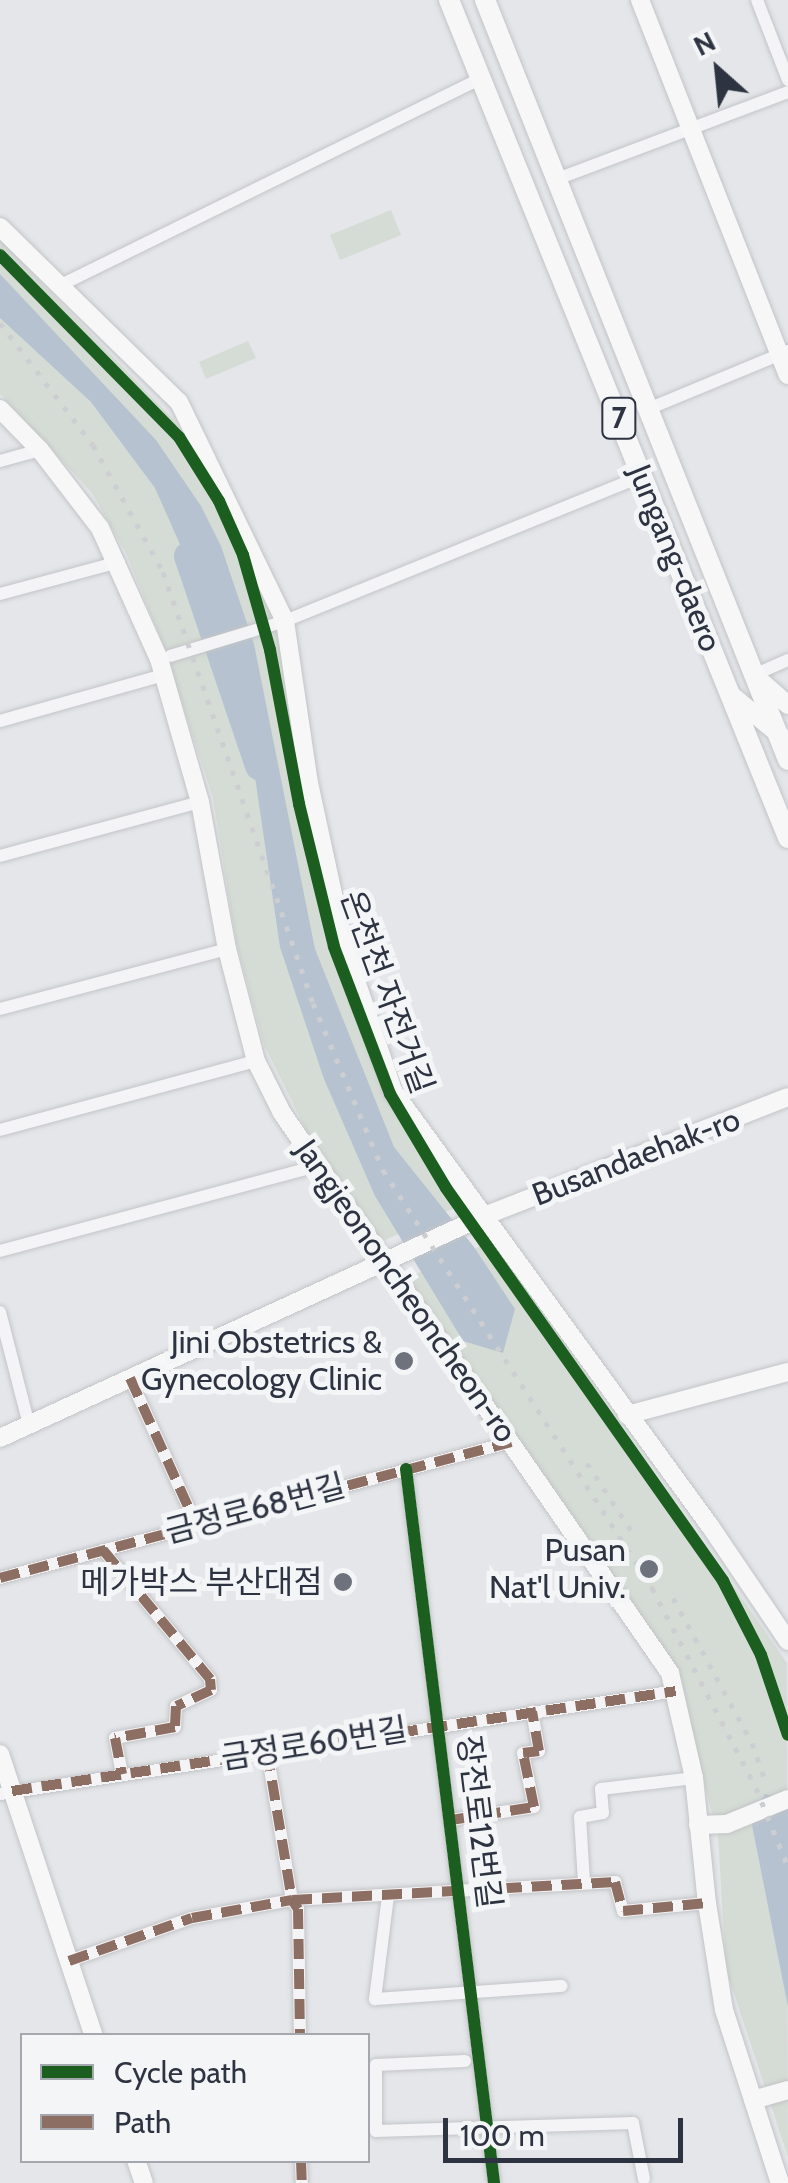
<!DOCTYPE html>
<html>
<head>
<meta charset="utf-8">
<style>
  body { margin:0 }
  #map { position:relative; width:788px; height:2183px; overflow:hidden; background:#e4e6e9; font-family:Cabin,"Noto Sans KR",sans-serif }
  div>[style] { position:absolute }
  .green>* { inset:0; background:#d5dcd5 }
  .water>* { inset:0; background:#b6c2d0 }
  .river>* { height:28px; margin:-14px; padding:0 14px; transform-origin:14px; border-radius:14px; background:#b6c2d0 }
  .roads { filter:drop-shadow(0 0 2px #c3c4c7) drop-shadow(0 0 2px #c3c4c7) }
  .street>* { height:12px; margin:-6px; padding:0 6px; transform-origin:6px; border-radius:6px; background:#f4f4f6 }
  .secondary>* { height:18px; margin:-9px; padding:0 9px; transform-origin:9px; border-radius:9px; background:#f7f7f8 }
  .primary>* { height:20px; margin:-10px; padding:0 10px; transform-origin:10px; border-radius:10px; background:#f7f7f8 }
  .rail>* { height:5px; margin-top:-2.5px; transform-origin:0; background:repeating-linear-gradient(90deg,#cdced1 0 5px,transparent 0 15px) }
  .quiet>* { height:10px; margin-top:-5px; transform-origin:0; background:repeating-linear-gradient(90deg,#8d6e63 0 20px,transparent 0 30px) }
  .cycleway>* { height:12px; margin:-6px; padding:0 6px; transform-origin:6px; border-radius:6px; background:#1b5e20 }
  .dots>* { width:28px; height:28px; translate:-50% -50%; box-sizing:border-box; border:5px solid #f3f5f7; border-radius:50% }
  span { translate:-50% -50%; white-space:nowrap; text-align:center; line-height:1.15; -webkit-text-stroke:10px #f3f5f7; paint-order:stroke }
  .shield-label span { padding:2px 8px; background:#f3f5f7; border:2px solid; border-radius:8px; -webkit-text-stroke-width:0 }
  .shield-label { font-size:30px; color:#2d3341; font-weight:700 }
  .street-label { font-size:32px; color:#2d3341 }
  .poi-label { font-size:32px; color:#2d3341 }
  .right { translate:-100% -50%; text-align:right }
  .legend { position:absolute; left:20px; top:2033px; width:350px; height:130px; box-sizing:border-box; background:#f3f5f7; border:2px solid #a4a7ae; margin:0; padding:12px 18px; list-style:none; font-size:30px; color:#2d3341 }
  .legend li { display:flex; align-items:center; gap:20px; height:50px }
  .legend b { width:50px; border:2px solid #a4a7ae }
  .north { position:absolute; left:668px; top:20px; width:100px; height:100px; -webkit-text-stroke:8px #f3f5f7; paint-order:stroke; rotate:333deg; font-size:28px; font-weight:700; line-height:40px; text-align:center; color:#2d3341 }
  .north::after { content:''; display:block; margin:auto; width:35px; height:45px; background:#2d3341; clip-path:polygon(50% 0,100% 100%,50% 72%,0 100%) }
  .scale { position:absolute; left:443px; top:2118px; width:240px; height:45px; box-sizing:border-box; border:5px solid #2d3341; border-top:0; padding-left:12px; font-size:30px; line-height:35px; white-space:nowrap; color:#2d3341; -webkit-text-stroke:8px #f3f5f7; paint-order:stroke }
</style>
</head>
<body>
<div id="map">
  <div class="green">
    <div style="clip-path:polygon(391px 210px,401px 235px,340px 260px,330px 235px)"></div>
    <div style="clip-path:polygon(0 240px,174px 420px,280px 629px,364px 1032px,386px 1098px,461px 1205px,383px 1241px,375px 1241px,315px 1148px,264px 1045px,236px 941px,213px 798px,163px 644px,126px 553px,92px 493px,0 394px)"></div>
    <div style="clip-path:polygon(248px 341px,256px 358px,206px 379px,199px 362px)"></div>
    <div style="clip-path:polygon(492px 1241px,787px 1663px,788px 2157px,726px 1969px,718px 1835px,684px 1709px,667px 1664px,612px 1572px,402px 1280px)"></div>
  </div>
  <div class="water">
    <div style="clip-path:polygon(0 274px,156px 440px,201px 506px,221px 546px,254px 644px,315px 949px,394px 1147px,474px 1247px,515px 1309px,503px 1353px,463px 1341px,375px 1196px,324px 1079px,280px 947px,241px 682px,155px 488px,91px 402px,0 318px)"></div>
    <div style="clip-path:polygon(765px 1794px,788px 1799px,788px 2007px,751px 1820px)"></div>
  </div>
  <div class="river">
    <div style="left:188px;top:556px;width:222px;rotate:71.3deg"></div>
  </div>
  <div class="roads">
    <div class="street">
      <div style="left:757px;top:0;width:86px;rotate:68.8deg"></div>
      <div style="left:557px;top:179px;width:247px;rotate:-20.6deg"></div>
      <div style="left:61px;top:285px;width:466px;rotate:-26.2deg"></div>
      <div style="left:648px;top:409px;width:152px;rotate:-22.5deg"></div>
      <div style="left:0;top:461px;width:41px;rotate:-15.4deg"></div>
      <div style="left:0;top:594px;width:123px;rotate:-15.1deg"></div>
      <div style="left:170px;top:656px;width:120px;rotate:-16.9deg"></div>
      <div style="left:285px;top:621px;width:385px;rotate:-22.1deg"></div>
      <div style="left:754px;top:675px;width:37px;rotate:-24deg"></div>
      <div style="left:0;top:721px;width:170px;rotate:-15.7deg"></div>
      <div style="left:0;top:856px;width:207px;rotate:-15.1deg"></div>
      <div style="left:0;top:1009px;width:235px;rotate:-14.8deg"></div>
      <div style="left:0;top:1130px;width:265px;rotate:-15.1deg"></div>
      <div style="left:0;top:1251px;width:328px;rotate:-15deg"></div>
      <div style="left:0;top:1312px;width:117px;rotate:75.6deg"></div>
      <div style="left:130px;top:1378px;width:160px;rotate:65.7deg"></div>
      <div style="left:406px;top:1469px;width:719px;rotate:82.97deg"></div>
      <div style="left:103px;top:1550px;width:168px;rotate:50.3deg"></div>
      <div style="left:210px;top:1679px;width:11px;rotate:85deg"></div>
      <div style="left:211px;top:1690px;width:38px;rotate:155deg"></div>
      <div style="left:176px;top:1706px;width:21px;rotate:93deg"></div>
      <div style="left:175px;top:1727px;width:61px;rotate:169.6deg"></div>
      <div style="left:115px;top:1738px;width:37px;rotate:79deg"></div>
      <div style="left:0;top:1578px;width:529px;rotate:-14.9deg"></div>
      <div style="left:267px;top:1751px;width:151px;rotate:80.5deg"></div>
      <div style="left:292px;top:1900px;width:11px;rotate:56deg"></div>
      <div style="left:298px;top:1909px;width:127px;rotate:89.1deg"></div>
      <div style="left:0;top:1794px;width:684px;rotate:-8.66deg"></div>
      <div style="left:451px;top:1820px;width:84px;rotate:-8.9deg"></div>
      <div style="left:534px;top:1807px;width:55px;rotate:-101.5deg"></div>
      <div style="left:523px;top:1753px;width:16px;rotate:-7deg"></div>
      <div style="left:539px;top:1751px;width:40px;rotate:-100deg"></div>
      <div style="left:584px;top:1882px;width:65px;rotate:-93.5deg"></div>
      <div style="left:580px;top:1817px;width:23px;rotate:-10deg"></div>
      <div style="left:603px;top:1813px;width:24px;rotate:-95deg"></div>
      <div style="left:601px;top:1789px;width:94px;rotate:-6.7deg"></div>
      <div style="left:388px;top:1896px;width:104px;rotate:97.2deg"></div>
      <div style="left:375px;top:1999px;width:187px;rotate:-4deg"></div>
      <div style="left:69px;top:1961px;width:130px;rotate:-19.3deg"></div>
      <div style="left:192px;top:1918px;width:102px;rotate:-10.2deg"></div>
      <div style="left:292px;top:1900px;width:324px;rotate:-3.2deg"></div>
      <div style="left:615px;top:1882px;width:30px;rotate:75deg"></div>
      <div style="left:623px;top:1911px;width:84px;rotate:-5.4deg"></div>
      <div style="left:465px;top:2061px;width:89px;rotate:177.4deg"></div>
      <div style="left:376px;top:2065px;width:66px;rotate:90deg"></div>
      <div style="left:376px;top:2131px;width:257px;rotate:-1.8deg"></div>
      <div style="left:633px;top:2123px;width:57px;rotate:78.9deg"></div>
      <div style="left:301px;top:2160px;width:23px;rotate:88deg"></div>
    </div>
    <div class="secondary">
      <div style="left:640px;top:0;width:403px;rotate:68.5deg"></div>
      <div style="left:0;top:227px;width:250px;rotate:44.4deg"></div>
      <div style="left:179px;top:402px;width:243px;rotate:64.2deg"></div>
      <div style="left:285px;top:621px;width:164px;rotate:81.6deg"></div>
      <div style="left:309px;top:783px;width:166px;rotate:77.8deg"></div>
      <div style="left:344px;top:945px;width:154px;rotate:71.4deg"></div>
      <div style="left:393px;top:1091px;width:538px;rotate:53.92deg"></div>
      <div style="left:710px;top:1526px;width:139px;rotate:55.9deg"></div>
      <div style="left:0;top:409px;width:57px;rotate:45.7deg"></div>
      <div style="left:40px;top:450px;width:98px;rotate:52.4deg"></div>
      <div style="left:100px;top:528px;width:144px;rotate:65.8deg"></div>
      <div style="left:159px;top:659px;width:149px;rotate:74deg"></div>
      <div style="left:200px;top:802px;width:149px;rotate:79.6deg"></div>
      <div style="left:227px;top:949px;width:116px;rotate:75.5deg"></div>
      <div style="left:256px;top:1061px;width:58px;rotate:63.4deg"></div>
      <div style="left:282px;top:1113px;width:681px;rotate:55.28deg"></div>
      <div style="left:670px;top:1673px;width:108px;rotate:77.1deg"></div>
      <div style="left:694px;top:1778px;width:126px;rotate:84.1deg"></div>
      <div style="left:707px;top:1903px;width:108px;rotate:81deg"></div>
      <div style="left:724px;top:2010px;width:182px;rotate:72.1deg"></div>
      <div style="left:755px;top:676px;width:44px;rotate:41.3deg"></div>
      <div style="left:730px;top:694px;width:65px;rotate:39.4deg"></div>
      <div style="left:627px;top:1415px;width:167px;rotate:-15deg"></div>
      <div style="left:0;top:1438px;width:532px;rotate:-24.64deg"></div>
      <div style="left:484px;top:1216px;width:326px;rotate:-21.4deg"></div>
      <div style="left:0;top:1754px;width:297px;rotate:71.6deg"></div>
      <div style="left:698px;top:1825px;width:29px;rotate:-2deg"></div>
      <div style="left:727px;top:1824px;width:66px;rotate:-22.3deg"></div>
      <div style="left:753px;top:2100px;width:36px;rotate:-16deg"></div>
      <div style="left:136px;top:2160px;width:24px;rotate:71deg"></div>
    </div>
    <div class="primary">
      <div style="left:449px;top:0;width:904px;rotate:67.97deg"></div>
      <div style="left:485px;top:0;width:818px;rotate:68.26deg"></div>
    </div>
  </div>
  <div class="rail">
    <div style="left:0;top:323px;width:153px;rotate:52.7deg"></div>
    <div style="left:93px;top:445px;width:145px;rotate:61.1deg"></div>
    <div style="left:163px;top:572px;width:456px;rotate:70.8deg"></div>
    <div style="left:313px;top:1003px;width:181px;rotate:67.3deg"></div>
    <div style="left:383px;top:1170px;width:497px;rotate:57.2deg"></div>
    <div style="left:652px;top:1588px;width:225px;rotate:62.5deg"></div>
    <div style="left:756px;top:1788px;width:85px;rotate:67.9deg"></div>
    <div style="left:587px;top:1463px;width:90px;rotate:56.8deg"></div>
    <div style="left:673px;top:1598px;width:165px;rotate:61.4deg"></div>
    <div style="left:752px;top:1743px;width:39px;rotate:71deg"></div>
  </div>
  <div class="quiet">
    <div style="left:130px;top:1378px;width:160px;rotate:65.7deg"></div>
    <div style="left:103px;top:1550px;width:168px;rotate:50.3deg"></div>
    <div style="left:210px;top:1679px;width:11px;rotate:85deg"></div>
    <div style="left:211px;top:1690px;width:38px;rotate:155deg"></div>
    <div style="left:176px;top:1706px;width:21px;rotate:93deg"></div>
    <div style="left:175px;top:1727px;width:61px;rotate:169.6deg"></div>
    <div style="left:115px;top:1738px;width:37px;rotate:79deg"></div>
    <div style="left:0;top:1578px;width:529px;rotate:-14.9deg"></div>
    <div style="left:267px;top:1751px;width:151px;rotate:80.5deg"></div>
    <div style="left:292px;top:1900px;width:11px;rotate:56deg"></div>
    <div style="left:298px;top:1909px;width:127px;rotate:89.1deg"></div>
    <div style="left:12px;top:1791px;width:671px;rotate:-8.56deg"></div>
    <div style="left:451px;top:1820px;width:84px;rotate:-8.9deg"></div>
    <div style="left:534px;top:1807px;width:55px;rotate:-101.5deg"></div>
    <div style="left:523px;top:1753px;width:16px;rotate:-7deg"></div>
    <div style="left:539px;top:1751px;width:40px;rotate:-100deg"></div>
    <div style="left:69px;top:1961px;width:130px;rotate:-19.3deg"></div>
    <div style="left:192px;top:1918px;width:102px;rotate:-10.2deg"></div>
    <div style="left:292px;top:1900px;width:324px;rotate:-3.2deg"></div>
    <div style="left:615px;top:1882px;width:30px;rotate:75deg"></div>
    <div style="left:623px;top:1911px;width:84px;rotate:-5.4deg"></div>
    <div style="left:301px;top:2160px;width:23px;rotate:88deg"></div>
  </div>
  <div class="cycleway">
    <div style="left:0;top:255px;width:255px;rotate:45.5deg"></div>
    <div style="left:179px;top:437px;width:75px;rotate:58deg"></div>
    <div style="left:219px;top:501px;width:59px;rotate:66deg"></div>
    <div style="left:243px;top:555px;width:99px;rotate:74.1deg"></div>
    <div style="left:270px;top:650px;width:157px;rotate:79.3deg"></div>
    <div style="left:299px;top:804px;width:147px;rotate:76.2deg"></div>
    <div style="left:334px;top:947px;width:157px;rotate:69.1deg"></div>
    <div style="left:390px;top:1094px;width:109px;rotate:59.2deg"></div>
    <div style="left:446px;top:1188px;width:481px;rotate:54.8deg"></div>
    <div style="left:723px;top:1581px;width:83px;rotate:62.8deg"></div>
    <div style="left:761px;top:1655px;width:84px;rotate:71.4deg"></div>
    <div style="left:406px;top:1469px;width:719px;rotate:82.97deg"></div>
  </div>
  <div class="dots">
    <div style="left:404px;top:1361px;background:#6d727c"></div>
    <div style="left:649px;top:1569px;background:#6d727c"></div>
    <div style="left:343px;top:1582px;background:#6d727c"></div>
  </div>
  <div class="shield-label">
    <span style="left:619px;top:418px">7</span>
  </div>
  <div class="street-label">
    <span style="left:675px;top:558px;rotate:68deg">Jungang-daero</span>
    <span style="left:387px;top:992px;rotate:70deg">온천천 자전거길</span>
    <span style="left:636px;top:1157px;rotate:-21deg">Busandaehak-ro</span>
    <span style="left:406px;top:1291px;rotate:55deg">Jangjeononcheoncheon-ro</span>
    <span style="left:255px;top:1509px;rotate:-15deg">금정로68번길</span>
    <span style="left:314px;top:1744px;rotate:-9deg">금정로60번길</span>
    <span style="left:479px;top:1822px;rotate:83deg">장전로12번길</span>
  </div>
  <div class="poi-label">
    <span class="right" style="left:382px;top:1361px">Jini Obstetrics &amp;<br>Gynecology Clinic</span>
    <span class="right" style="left:626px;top:1569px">Pusan<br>Nat'l Univ.</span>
    <span class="right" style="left:323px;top:1582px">메가박스 부산대점</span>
  </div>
  <ul class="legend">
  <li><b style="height:12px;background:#1b5e20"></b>Cycle path</li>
  <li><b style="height:12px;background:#8d6e63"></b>Path</li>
  </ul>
  <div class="north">N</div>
  <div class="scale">100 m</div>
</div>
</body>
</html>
